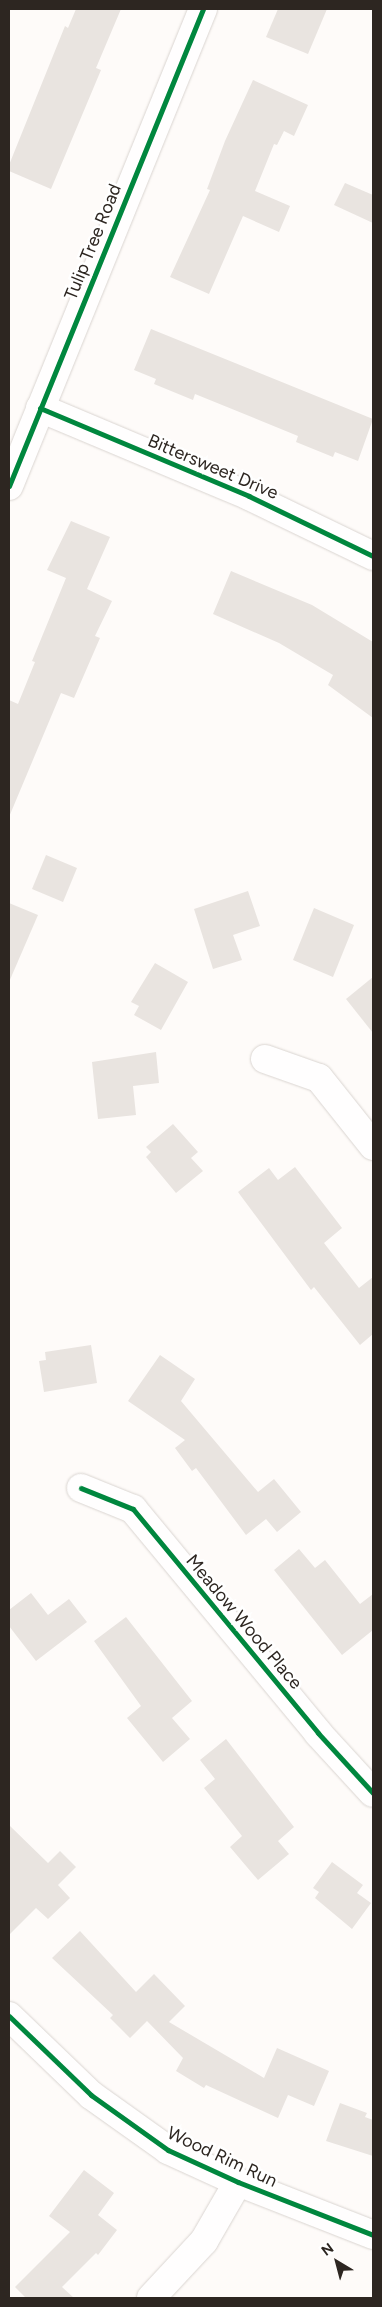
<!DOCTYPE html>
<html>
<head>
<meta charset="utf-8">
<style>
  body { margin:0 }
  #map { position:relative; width:382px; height:2307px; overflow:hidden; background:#fefbf9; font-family:Figtree,sans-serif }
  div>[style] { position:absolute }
  .building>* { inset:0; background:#e9e4e0 }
  .roads { filter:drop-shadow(0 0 1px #dad5d1) drop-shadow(0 0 1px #dad5d1) }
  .minor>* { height:28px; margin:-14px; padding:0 14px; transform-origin:14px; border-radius:14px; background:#fffefe }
  .cycleway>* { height:5px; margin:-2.5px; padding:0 2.5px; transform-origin:2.5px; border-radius:2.5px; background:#00873e }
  span { translate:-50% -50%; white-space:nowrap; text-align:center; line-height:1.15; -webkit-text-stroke:5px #fff; paint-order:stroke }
  .street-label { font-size:18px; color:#2d2621 }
  .frame { position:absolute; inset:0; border:10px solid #2d2621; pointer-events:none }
  .north { position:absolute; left:312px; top:2237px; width:50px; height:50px; -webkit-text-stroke:4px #fff; paint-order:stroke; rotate:323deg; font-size:14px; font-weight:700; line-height:20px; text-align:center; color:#2d2621 }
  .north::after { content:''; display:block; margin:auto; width:18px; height:22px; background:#2d2621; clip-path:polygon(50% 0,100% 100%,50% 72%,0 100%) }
</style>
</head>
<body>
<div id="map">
  <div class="building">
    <div style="clip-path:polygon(76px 9px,121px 9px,96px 68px,101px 70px,51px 189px,9px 171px,9px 165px,65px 26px,68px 28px)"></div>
    <div style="clip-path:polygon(278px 9px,327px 9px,308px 54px,266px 37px)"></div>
    <div style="clip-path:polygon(253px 80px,308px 105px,294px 136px,284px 131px,277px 145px,274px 144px,255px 191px,290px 206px,279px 232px,243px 216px,209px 294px,170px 277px,210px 190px,207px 189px,225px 141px)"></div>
    <div style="clip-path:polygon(345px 183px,373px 195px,373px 223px,334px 205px)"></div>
    <div style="clip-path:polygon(151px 329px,373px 419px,358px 461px,335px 452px,333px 457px,296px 442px,298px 436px,195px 394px,193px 400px,154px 384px,156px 379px,134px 370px)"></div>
    <div style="clip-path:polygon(71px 521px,110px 537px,87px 589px,112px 601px,95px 636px,100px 638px,74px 698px,61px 693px,9px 817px,9px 700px,18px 704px,35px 662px,32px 661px,66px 578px,47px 570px)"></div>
    <div style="clip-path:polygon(231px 571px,312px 605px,373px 642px,373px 718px,328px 685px,333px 675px,279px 643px,213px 614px)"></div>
    <div style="clip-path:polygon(46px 855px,77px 868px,63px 902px,32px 889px)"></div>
    <div style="clip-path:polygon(248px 891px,260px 926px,233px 935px,242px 960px,213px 969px,194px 909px)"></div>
    <div style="clip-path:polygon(9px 903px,38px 915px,9px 982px)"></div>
    <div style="clip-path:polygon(314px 908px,354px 925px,333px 977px,293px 960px)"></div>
    <div style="clip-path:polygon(155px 963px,188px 982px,161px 1030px,134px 1015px,139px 1006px,131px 1002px)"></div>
    <div style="clip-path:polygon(373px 977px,373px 1033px,346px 999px)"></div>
    <div style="clip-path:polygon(156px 1052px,159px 1083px,133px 1086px,136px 1115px,98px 1119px,92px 1062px)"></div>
    <div style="clip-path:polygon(173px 1124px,198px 1152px,191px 1158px,203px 1171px,176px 1193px,146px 1157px,151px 1152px,146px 1147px)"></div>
    <div style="clip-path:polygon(295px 1167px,342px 1228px,324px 1243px,359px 1288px,373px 1277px,373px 1334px,360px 1345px,314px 1287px,311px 1290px,238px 1192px,269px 1168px,278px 1180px)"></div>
    <div style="clip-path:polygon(91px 1345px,97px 1383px,44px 1392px,39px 1361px,46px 1360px,45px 1352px)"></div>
    <div style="clip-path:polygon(160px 1355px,195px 1379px,181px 1401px,258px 1492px,274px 1479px,301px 1512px,277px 1532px,266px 1519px,246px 1535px,196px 1468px,192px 1471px,175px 1448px,185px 1440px,128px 1401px)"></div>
    <div style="clip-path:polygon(299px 1549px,315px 1568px,325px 1560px,360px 1604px,373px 1594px,373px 1630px,342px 1655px,274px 1570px)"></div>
    <div style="clip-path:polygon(31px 1593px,48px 1615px,69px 1599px,87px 1622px,36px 1661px,9px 1626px,9px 1610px)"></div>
    <div style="clip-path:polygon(126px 1617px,192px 1701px,172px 1718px,190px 1739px,163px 1762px,127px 1718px,141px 1706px,94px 1641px)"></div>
    <div style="clip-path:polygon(226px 1739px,294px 1827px,278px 1841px,289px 1854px,258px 1880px,230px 1847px,242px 1836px,204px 1788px,215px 1779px,200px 1760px)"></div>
    <div style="clip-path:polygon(9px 1825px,48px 1863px,60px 1851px,76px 1867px,58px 1885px,70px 1898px,48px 1919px,36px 1908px,9px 1935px)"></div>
    <div style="clip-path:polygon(332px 1862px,363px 1885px,357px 1893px,371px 1903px,352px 1929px,315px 1898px,319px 1892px,313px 1888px)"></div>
    <div style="clip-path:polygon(80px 1931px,136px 1992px,154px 1974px,185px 2006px,169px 2022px,264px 2078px,277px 2048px,329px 2071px,314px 2106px,288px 2095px,278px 2118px,206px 2085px,204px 2088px,176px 2071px,183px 2058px,147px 2021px,130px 2038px,110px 2018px,113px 2015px,52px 1958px)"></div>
    <div style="clip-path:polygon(340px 2103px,367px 2113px,365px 2117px,373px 2120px,373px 2156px,326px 2141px)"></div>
    <div style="clip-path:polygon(84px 2170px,114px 2193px,98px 2215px,117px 2230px,98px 2255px,96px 2253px,62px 2287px,74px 2298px,26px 2298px,15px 2287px,70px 2232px,49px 2216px)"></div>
  </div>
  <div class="roads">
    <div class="minor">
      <div style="left:40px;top:408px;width:227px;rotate:22.8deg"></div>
      <div style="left:249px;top:496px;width:138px;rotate:25.8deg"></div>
      <div style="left:9px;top:486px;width:515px;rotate:-67.87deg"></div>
      <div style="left:265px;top:1059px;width:57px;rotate:19.4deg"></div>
      <div style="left:319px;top:1078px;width:87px;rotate:51.5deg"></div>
      <div style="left:81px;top:1488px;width:56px;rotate:22deg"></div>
      <div style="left:133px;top:1509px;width:291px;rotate:50.4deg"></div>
      <div style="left:318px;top:1733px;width:81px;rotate:47.5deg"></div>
      <div style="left:9px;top:2016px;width:114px;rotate:43.9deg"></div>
      <div style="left:91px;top:2095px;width:95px;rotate:35.5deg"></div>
      <div style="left:168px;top:2150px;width:77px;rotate:24.6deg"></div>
      <div style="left:238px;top:2182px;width:145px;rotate:21.4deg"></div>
      <div style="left:151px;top:2298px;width:78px;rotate:-47.1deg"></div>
      <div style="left:204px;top:2241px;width:68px;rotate:-60deg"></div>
    </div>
  </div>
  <div class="cycleway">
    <div style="left:40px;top:408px;width:227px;rotate:22.8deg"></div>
    <div style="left:249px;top:496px;width:138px;rotate:25.8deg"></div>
    <div style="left:9px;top:486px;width:515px;rotate:-67.87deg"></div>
    <div style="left:81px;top:1488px;width:56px;rotate:22deg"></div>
    <div style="left:133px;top:1509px;width:291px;rotate:50.4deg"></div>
    <div style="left:318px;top:1733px;width:81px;rotate:47.5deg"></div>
    <div style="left:9px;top:2016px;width:114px;rotate:43.9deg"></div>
    <div style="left:91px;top:2095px;width:95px;rotate:35.5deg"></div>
    <div style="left:168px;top:2150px;width:77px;rotate:24.6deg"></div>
    <div style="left:238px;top:2182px;width:145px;rotate:21.4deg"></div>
  </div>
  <div class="street-label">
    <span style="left:93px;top:242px;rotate:-68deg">Tulip Tree Road</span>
    <span style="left:213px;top:467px;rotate:23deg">Bittersweet Drive</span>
    <span style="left:244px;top:1622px;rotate:50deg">Meadow Wood Place</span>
    <span style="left:222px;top:2157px;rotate:25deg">Wood Rim Run</span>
  </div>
  <div class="frame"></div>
  <div class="north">N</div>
</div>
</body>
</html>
